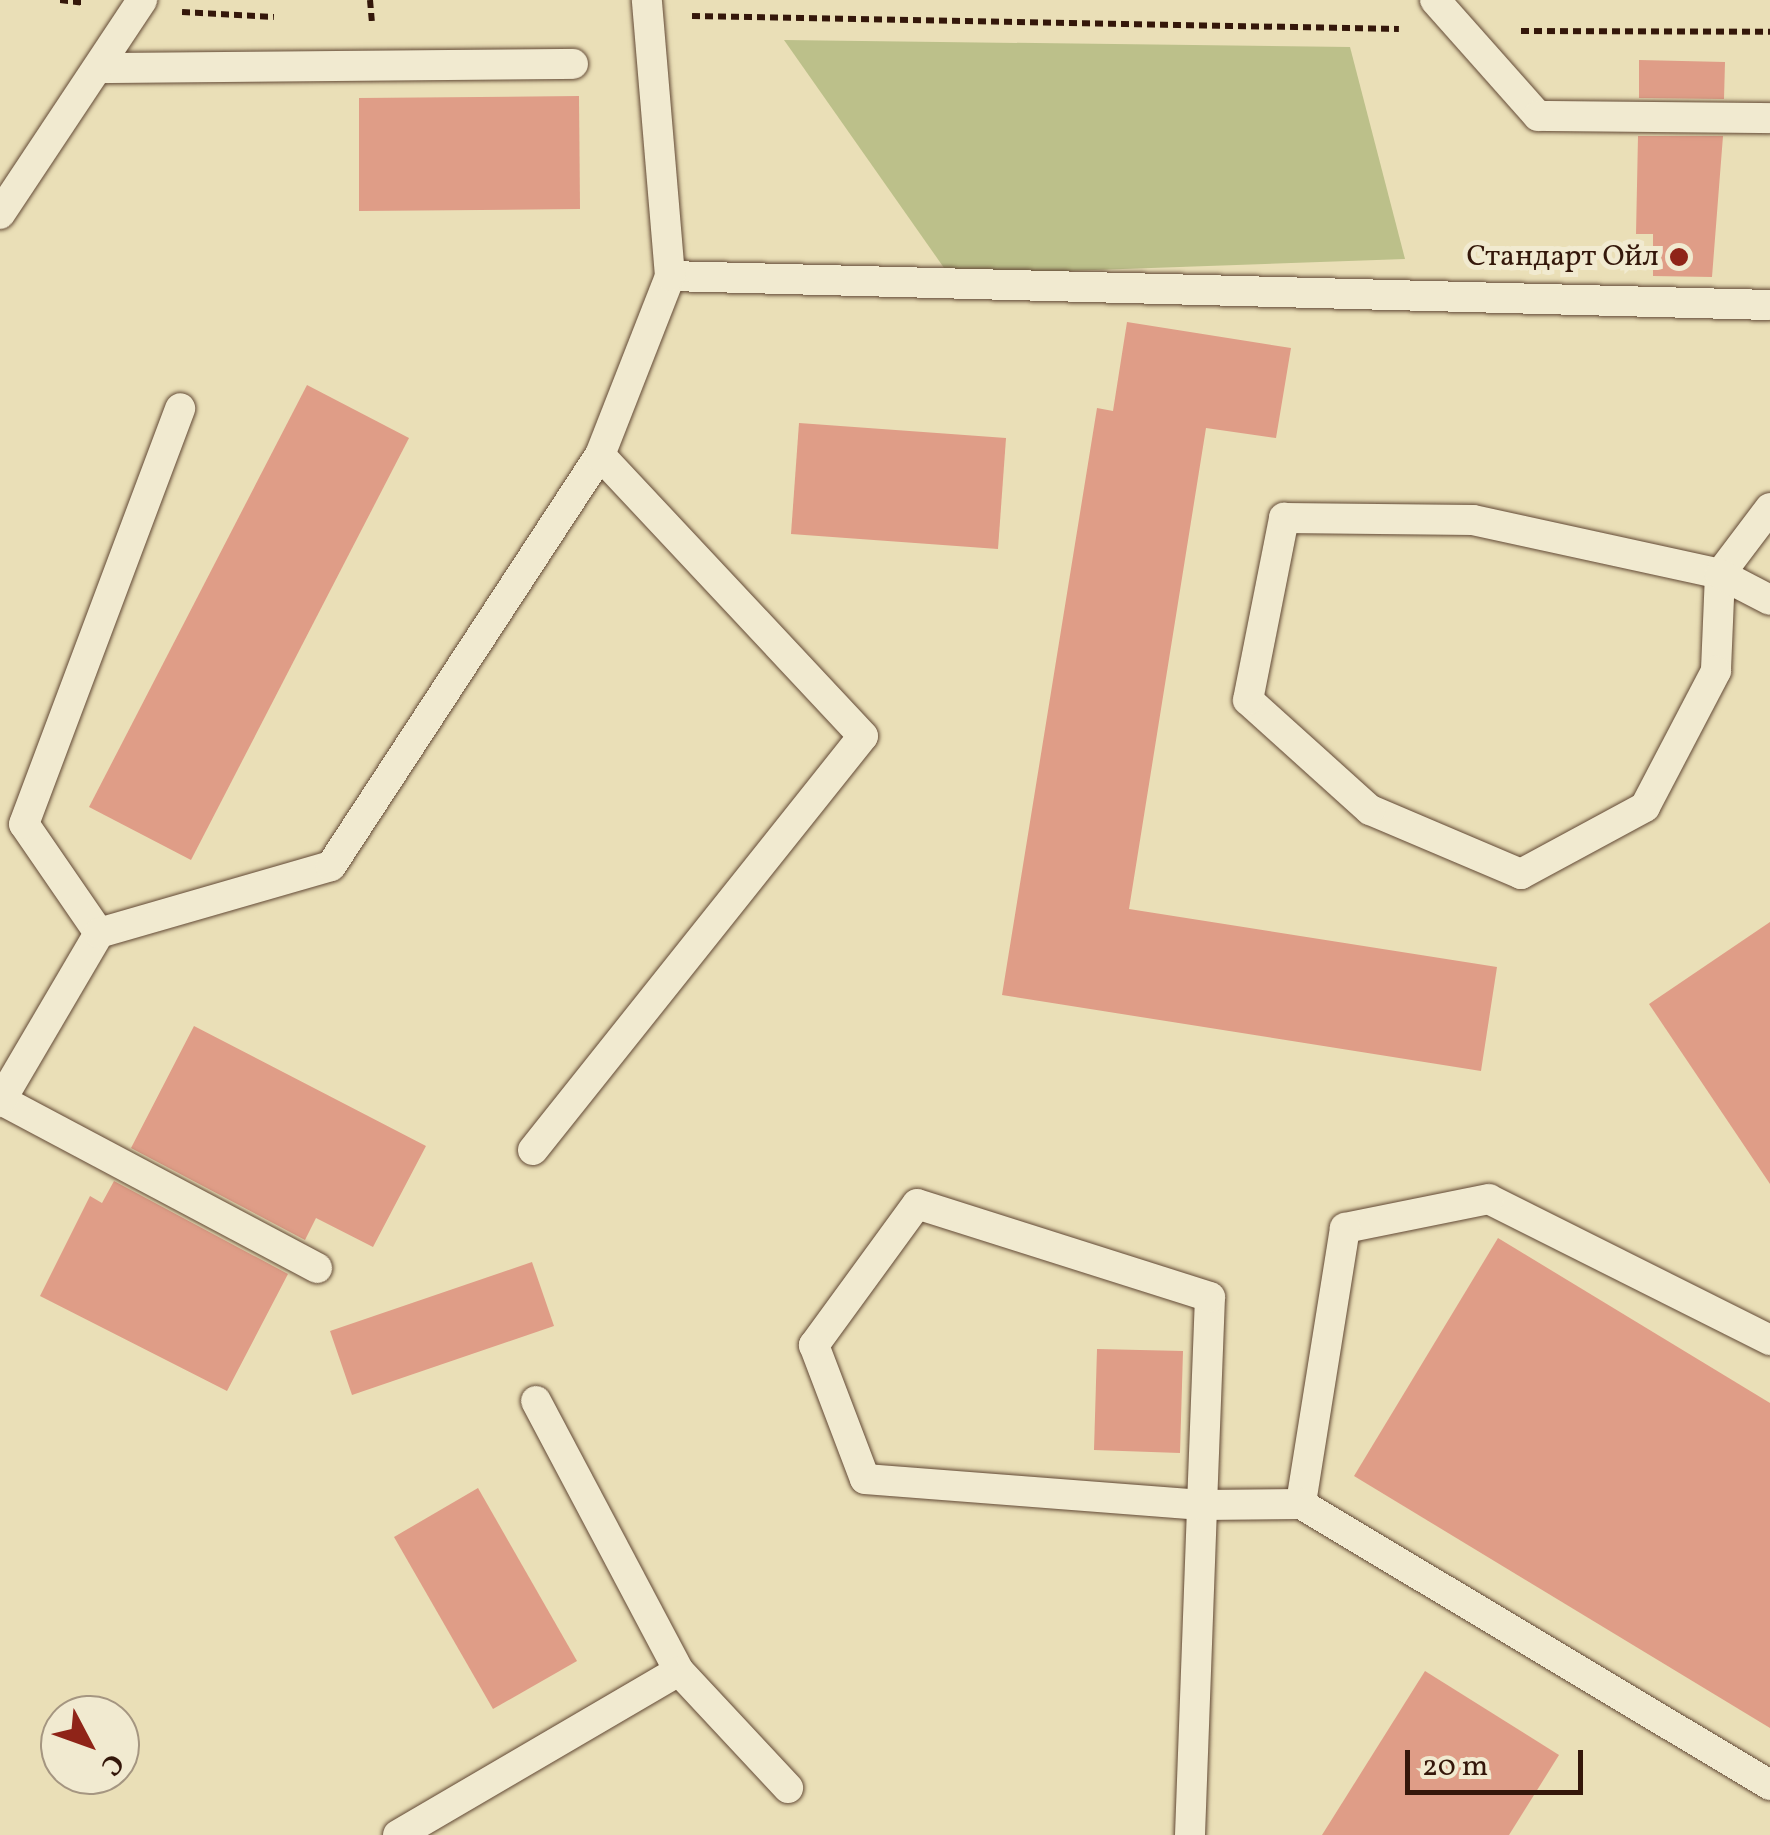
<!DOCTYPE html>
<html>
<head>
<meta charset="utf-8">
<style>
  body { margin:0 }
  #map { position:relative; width:1770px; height:1835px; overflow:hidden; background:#eadfb7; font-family:Vollkorn,serif }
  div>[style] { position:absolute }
  .green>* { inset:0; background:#bcc08a }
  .building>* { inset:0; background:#df9d87 }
  .path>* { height:6px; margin-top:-3px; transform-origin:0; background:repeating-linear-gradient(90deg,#34170a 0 8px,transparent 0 13px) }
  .roads { filter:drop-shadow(0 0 2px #624935) drop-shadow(0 0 2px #624935) }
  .lane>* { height:30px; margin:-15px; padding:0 15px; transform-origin:15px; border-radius:15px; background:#f1ead0 }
  .dots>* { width:28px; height:28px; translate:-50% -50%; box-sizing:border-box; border:5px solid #f1ead0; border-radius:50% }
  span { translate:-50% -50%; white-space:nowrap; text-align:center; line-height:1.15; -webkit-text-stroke:10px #f1ead0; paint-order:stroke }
  .poi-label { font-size:30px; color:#34170a }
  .right { translate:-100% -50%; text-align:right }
  .north { position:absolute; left:40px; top:1695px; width:100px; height:100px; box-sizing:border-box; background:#f1ead0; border:2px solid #a59681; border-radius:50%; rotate:131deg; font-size:28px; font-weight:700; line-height:40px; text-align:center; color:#34170a }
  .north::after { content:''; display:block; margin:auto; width:35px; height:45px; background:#8f2418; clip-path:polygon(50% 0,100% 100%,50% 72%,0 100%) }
  .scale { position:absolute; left:1405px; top:1750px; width:178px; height:45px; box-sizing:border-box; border:5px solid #34170a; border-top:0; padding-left:12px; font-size:30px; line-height:35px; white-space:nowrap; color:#34170a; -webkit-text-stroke:8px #f1ead0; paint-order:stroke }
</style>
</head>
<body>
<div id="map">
  <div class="green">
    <div style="clip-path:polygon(784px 40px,1350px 47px,1405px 259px,949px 275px)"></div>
  </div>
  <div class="building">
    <div style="clip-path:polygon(1639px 60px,1725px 62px,1724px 99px,1639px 98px)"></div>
    <div style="clip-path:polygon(579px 96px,580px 209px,359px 211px,359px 98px)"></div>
    <div style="clip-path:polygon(1638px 136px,1723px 136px,1712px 277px,1653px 276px,1653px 234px,1636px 234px)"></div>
    <div style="clip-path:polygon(1127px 322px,1291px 348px,1276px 438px,1206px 428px,1129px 909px,1497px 967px,1481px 1071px,1002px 995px,1097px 408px,1113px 411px)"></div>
    <div style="clip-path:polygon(307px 385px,409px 438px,191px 860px,89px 807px)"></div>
    <div style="clip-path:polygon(799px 423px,1006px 438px,998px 549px,791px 534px)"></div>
    <div style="clip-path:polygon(1770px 922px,1770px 1184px,1649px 1004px)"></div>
    <div style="clip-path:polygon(194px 1026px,426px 1146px,373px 1247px,316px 1218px,305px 1240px,131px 1148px)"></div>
    <div style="clip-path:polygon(114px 1181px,288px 1274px,227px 1391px,40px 1296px,90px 1196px,102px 1203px)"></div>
    <div style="clip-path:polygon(1498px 1238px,1770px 1403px,1770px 1728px,1354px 1476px)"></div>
    <div style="clip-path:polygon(532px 1262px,554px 1326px,352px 1395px,330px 1331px)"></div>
    <div style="clip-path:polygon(1097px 1349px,1183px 1351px,1180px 1453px,1094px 1450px)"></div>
    <div style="clip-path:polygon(478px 1488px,577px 1661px,493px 1709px,394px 1537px)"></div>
    <div style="clip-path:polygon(1425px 1671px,1559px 1755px,1509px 1835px,1322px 1835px)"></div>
  </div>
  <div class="path">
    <div style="left:60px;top:0;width:25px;rotate:7deg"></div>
    <div style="left:370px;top:0;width:21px;rotate:85deg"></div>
    <div style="left:182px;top:12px;width:92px;rotate:3.1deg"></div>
    <div style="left:692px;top:16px;width:707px;rotate:1.05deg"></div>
    <div style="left:1521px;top:31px;width:249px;rotate:0.2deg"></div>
  </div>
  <div class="roads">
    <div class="lane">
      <div style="left:1435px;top:0;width:155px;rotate:48.4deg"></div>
      <div style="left:1538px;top:116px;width:232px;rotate:0.5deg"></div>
      <div style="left:99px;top:68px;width:474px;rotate:-0.5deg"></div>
      <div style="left:0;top:214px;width:257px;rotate:-56.4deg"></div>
      <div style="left:670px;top:276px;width:1100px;rotate:1.51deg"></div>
      <div style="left:1770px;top:508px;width:83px;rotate:127.1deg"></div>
      <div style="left:1720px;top:574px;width:97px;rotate:92.4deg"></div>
      <div style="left:1716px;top:671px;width:153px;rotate:117.6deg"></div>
      <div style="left:1645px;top:807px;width:141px;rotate:151.6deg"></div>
      <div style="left:1521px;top:874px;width:164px;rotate:-157deg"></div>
      <div style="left:1370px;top:810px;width:164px;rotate:-138deg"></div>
      <div style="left:1248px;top:700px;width:186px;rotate:-78.8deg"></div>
      <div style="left:1284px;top:518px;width:189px;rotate:0.6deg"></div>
      <div style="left:1473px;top:520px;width:253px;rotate:12.3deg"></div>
      <div style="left:1720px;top:574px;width:56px;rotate:27.5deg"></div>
      <div style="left:99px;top:933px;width:132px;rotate:-124.5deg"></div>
      <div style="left:24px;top:824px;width:444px;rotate:-69.4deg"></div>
      <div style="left:1px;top:1100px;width:358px;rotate:28deg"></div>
      <div style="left:0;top:1102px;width:196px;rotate:-59.6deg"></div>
      <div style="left:99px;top:933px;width:241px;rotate:-16.1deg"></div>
      <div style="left:331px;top:866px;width:491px;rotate:-56.8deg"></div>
      <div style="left:600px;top:455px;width:192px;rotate:-68.6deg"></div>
      <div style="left:670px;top:276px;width:277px;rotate:-94.8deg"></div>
      <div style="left:533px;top:1150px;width:529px;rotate:-51.44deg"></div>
      <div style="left:863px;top:736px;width:385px;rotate:-133.1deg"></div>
      <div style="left:1770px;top:1340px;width:314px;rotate:-153.4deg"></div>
      <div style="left:1489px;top:1199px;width:147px;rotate:168.6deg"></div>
      <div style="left:1345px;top:1228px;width:279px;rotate:99.1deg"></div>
      <div style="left:1301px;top:1504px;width:547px;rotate:30.93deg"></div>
      <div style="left:536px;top:1401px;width:306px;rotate:62.1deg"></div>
      <div style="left:679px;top:1671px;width:160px;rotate:47deg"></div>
      <div style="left:398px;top:1835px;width:325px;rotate:-30.3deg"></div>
      <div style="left:1190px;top:1835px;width:330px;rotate:-87.9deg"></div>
      <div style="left:1202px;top:1505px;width:208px;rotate:-87.8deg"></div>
      <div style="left:1210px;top:1297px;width:307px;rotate:-162.4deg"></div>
      <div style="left:917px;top:1204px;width:175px;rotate:126.1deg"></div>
      <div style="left:814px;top:1345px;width:143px;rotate:69.2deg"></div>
      <div style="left:865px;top:1479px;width:338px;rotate:4.4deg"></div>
      <div style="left:1202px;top:1505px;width:99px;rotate:-0.6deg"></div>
    </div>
  </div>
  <div class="dots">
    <div style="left:1679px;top:257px;background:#8f2418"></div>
  </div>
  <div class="poi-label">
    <span class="right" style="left:1659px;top:257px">Стандарт Ойл</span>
  </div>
  <div class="north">С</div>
  <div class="scale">20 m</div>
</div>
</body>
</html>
